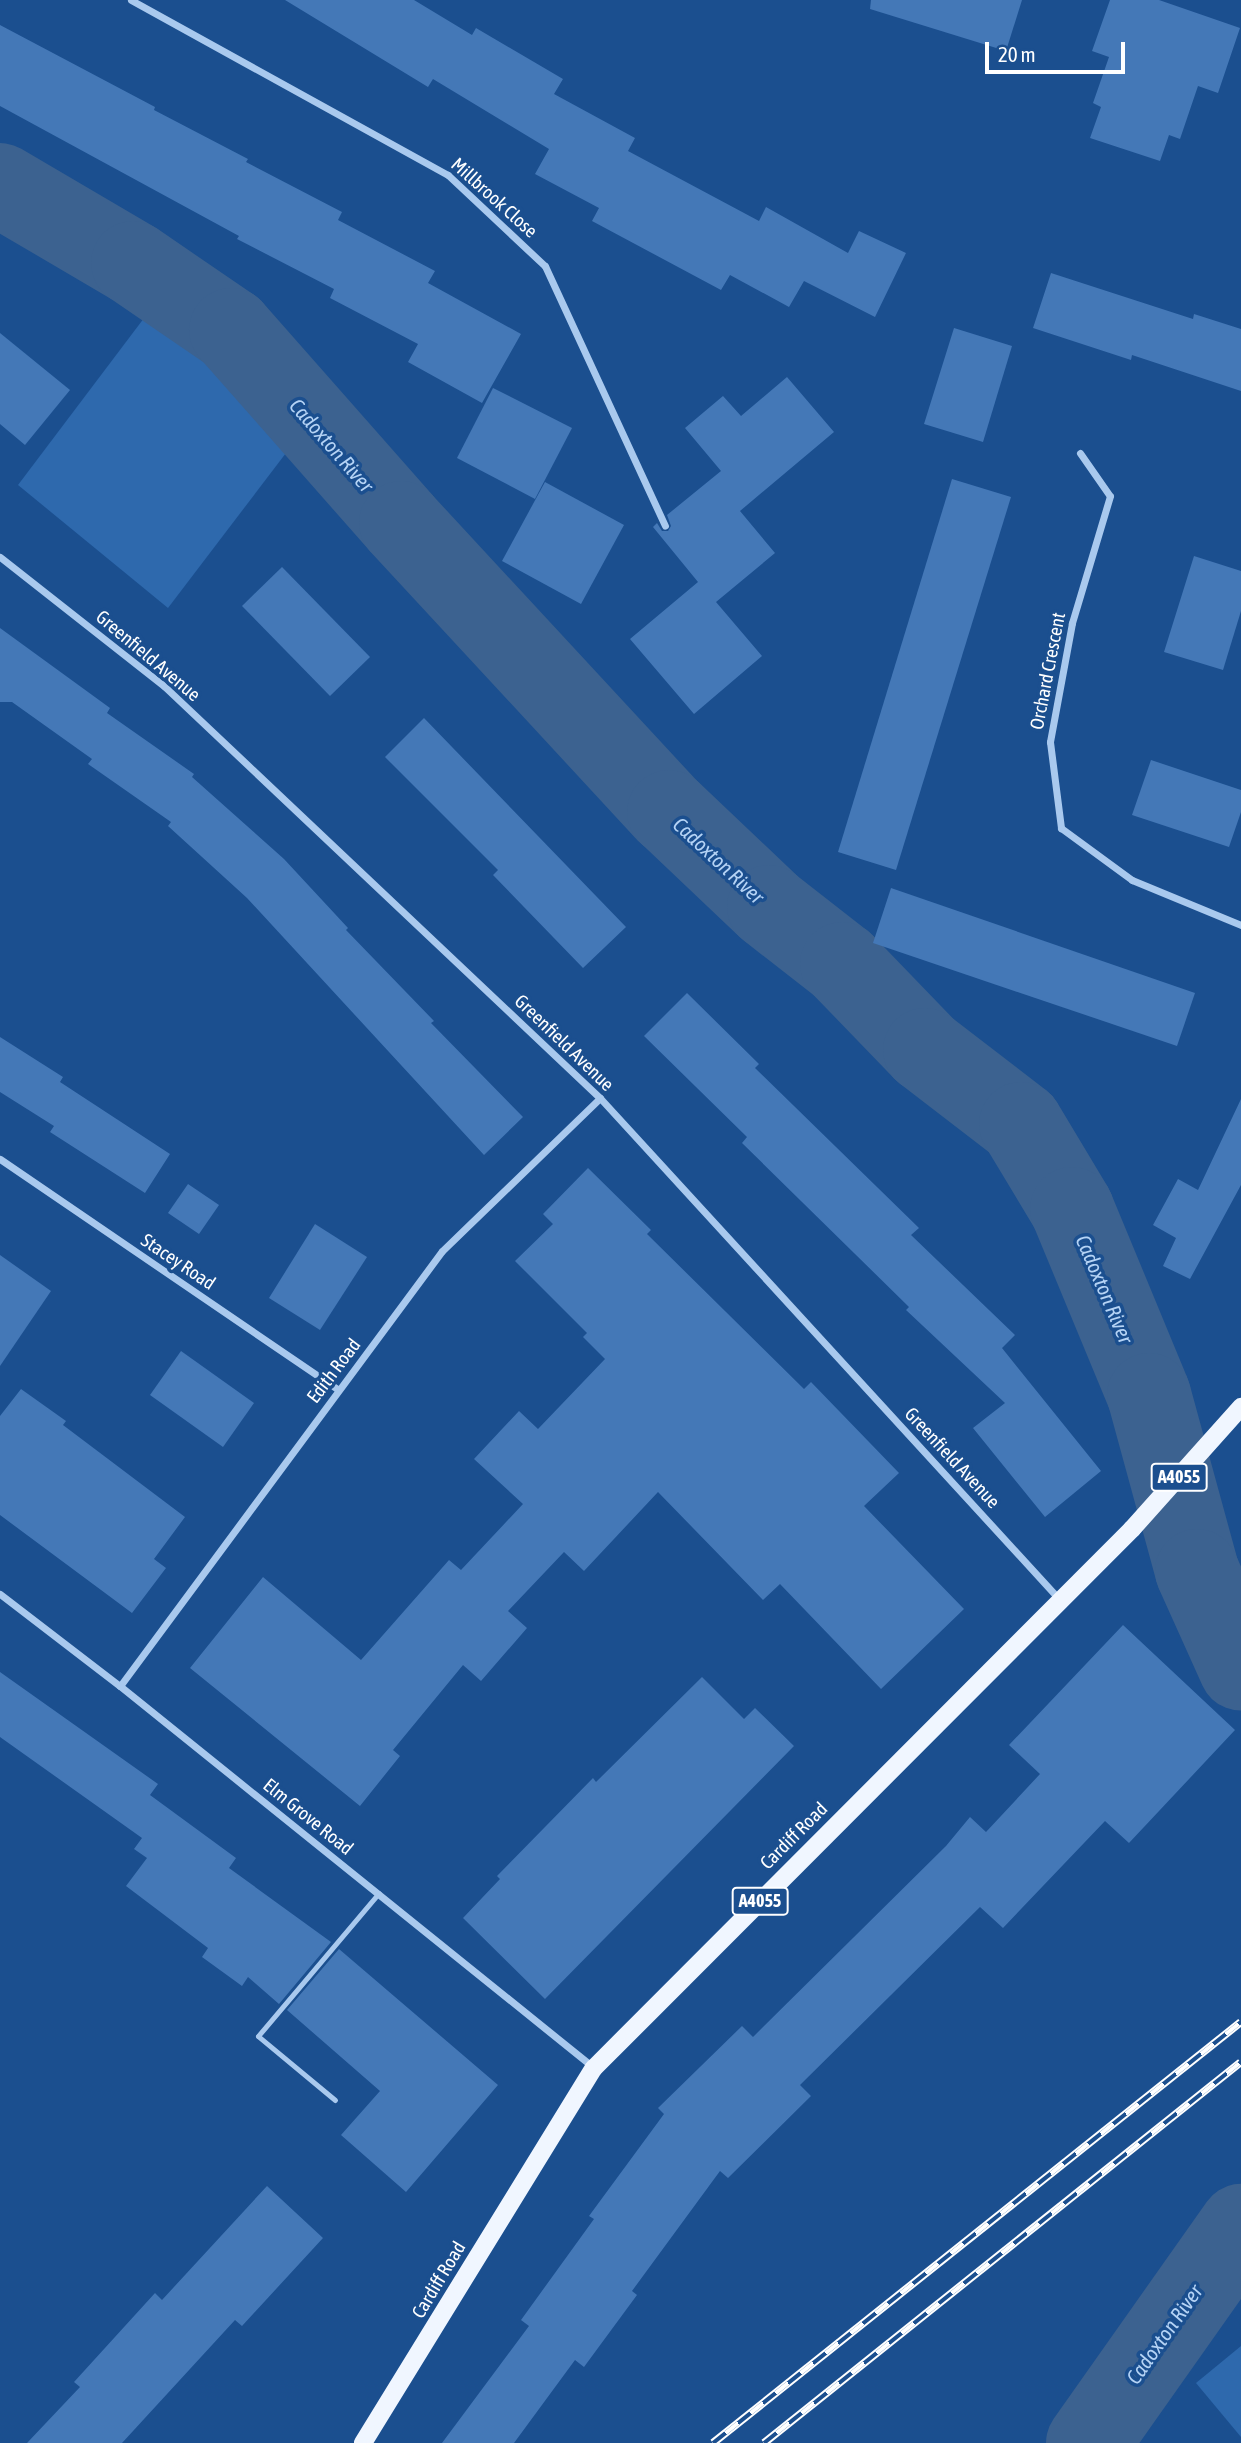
<!DOCTYPE html>
<html>
<head>
<meta charset="utf-8">
<style>
  body { margin:0 }
  #map { position:relative; width:1241px; height:2443px; overflow:hidden; background:#1b4f8f; font-family:"Asap Condensed",sans-serif }
  div>[style] { position:absolute }
  .green>* { inset:0; background:#2e69ad }
  .river>* { height:84px; margin:-42px; padding:0 42px; transform-origin:42px; border-radius:42px; background:#3c6290 }
  .building>* { inset:0; background:#4478b7 }
  .lane>* { height:5px; margin:-2.5px; padding:0 2.5px; transform-origin:2.5px; border-radius:2.5px; background:#a9c9ee }
  .street>* { height:7px; margin:-3.5px; padding:0 3.5px; transform-origin:3.5px; border-radius:3.5px; background:#a9c9ee }
  .primary>* { height:18px; margin:-9px; padding:0 9px; transform-origin:9px; border-radius:9px; background:#f0f6ff }
  .rail>* { height:8px; margin-top:-4px; transform-origin:0; background:repeating-linear-gradient(90deg,#1b4f8f 0 16px,#fff 0 32px); box-sizing:border-box; border-block:2px solid #fff }
  span { translate:-50% -50%; white-space:nowrap; text-align:center; line-height:1.15; -webkit-text-stroke:7px #1b4f8f; paint-order:stroke }
  .shield-label span { padding:2px 5px; background:#1b4f8f; border:2px solid; border-radius:5px; -webkit-text-stroke-width:0 }
  .shield-label { font-size:18px; color:#fff; font-weight:700 }
  .street-label { font-size:19px; color:#fff }
  .water-label { font-size:21px; color:#b5d3f5; font-style:italic }
  .scale { position:absolute; left:985px; top:42px; width:140px; height:32px; box-sizing:border-box; border:4px solid #fff; border-top:0; padding-left:9px; font-size:21px; line-height:24px; white-space:nowrap; color:#fff; -webkit-text-stroke:5px #1b4f8f; paint-order:stroke }
</style>
</head>
<body>
<div id="map">
  <div class="green">
    <div style="clip-path:polygon(169px 285px,302px 432px,168px 608px,18px 485px)"></div>
    <div style="clip-path:polygon(1241px 2346px,1241px 2437px,1196px 2383px)"></div>
  </div>
  <div class="river">
    <div style="left:0;top:185px;width:154px;rotate:30.4deg"></div>
    <div style="left:133px;top:263px;width:119px;rotate:34.4deg"></div>
    <div style="left:231px;top:330px;width:257px;rotate:48.6deg"></div>
    <div style="left:401px;top:523px;width:394px;rotate:47.2deg"></div>
    <div style="left:669px;top:812px;width:138px;rotate:43.5deg"></div>
    <div style="left:769px;top:907px;width:93px;rotate:38deg"></div>
    <div style="left:842px;top:964px;width:120px;rotate:46deg"></div>
    <div style="left:925px;top:1050px;width:121px;rotate:37.6deg"></div>
    <div style="left:1021px;top:1124px;width:99px;rotate:59deg"></div>
    <div style="left:1072px;top:1209px;width:201px;rotate:67.5deg"></div>
    <div style="left:1149px;top:1395px;width:182px;rotate:74.7deg"></div>
    <div style="left:1197px;top:1571px;width:107px;rotate:65.8deg"></div>
    <div style="left:1088px;top:2443px;width:266px;rotate:-54.8deg"></div>
  </div>
  <div class="building">
    <div style="clip-path:polygon(285px 0,414px 0,472px 35px,476px 28px,563px 79px,554px 94px,635px 138px,628px 151px,759px 221px,766px 207px,848px 253px,859px 231px,906px 253px,875px 317px,804px 281px,789px 307px,730px 275px,721px 290px,592px 221px,599px 208px,535px 174px,549px 149px,433px 79px,428px 87px)"></div>
    <div style="clip-path:polygon(871px 0,1022px 0,1006px 51px,870px 9px)"></div>
    <div style="clip-path:polygon(1110px 0,1159px 0,1240px 28px,1218px 93px,1198px 86px,1180px 139px,1169px 135px,1160px 161px,1090px 138px,1101px 107px,1093px 103px,1109px 57px,1092px 51px)"></div>
    <div style="clip-path:polygon(0 25px,155px 107px,154px 110px,248px 159px,246px 162px,342px 212px,338px 220px,435px 271px,428px 283px,521px 334px,482px 403px,408px 362px,418px 344px,330px 298px,334px 289px,237px 239px,239px 236px,0 106px)"></div>
    <div style="clip-path:polygon(1051px 273px,1193px 319px,1194px 314px,1241px 329px,1241px 391px,1132px 355px,1131px 360px,1033px 328px)"></div>
    <div style="clip-path:polygon(954px 328px,1012px 346px,983px 442px,924px 424px)"></div>
    <div style="clip-path:polygon(0 333px,70px 390px,25px 445px,0 424px)"></div>
    <div style="clip-path:polygon(787px 377px,834px 432px,740px 511px,775px 553px,716px 602px,762px 656px,694px 714px,630px 639px,698px 582px,653px 527px,657px 523px,662px 531px,668px 531px,671px 526px,667px 515px,721px 471px,685px 428px,723px 396px,741px 416px)"></div>
    <div style="clip-path:polygon(493px 388px,572px 428px,535px 499px,457px 458px)"></div>
    <div style="clip-path:polygon(952px 479px,1011px 497px,896px 870px,838px 852px)"></div>
    <div style="clip-path:polygon(545px 482px,624px 525px,581px 604px,502px 561px)"></div>
    <div style="clip-path:polygon(1194px 556px,1241px 571px,1241px 611px,1223px 670px,1164px 652px)"></div>
    <div style="clip-path:polygon(282px 567px,370px 657px,330px 696px,242px 606px)"></div>
    <div style="clip-path:polygon(0 628px,110px 708px,107px 713px,194px 774px,192px 777px,284px 859px,348px 928px,346px 930px,434px 1021px,431px 1023px,523px 1117px,484px 1155px,247px 898px,168px 826px,171px 822px,88px 764px,92px 759px,12px 702px,0 702px)"></div>
    <div style="clip-path:polygon(424px 718px,626px 927px,583px 968px,493px 875px,498px 870px,385px 757px)"></div>
    <div style="clip-path:polygon(1151px 760px,1241px 790px,1241px 812px,1229px 847px,1132px 815px)"></div>
    <div style="clip-path:polygon(891px 888px,1195px 993px,1177px 1046px,873px 943px)"></div>
    <div style="clip-path:polygon(687px 993px,759px 1064px,755px 1068px,919px 1228px,911px 1235px,1015px 1335px,1002px 1348px,1101px 1471px,1045px 1517px,973px 1428px,1005px 1403px,906px 1310px,909px 1307px,742px 1143px,747px 1137px,644px 1036px)"></div>
    <div style="clip-path:polygon(0 1037px,63px 1077px,60px 1082px,170px 1154px,145px 1193px,50px 1132px,54px 1126px,0 1092px)"></div>
    <div style="clip-path:polygon(1241px 1099px,1241px 1185px,1190px 1279px,1163px 1266px,1176px 1238px,1153px 1225px,1178px 1179px,1198px 1190px)"></div>
    <div style="clip-path:polygon(588px 1168px,651px 1230px,647px 1234px,804px 1389px,811px 1382px,899px 1473px,864px 1506px,964px 1609px,881px 1689px,780px 1584px,763px 1600px,658px 1492px,584px 1571px,564px 1552px,508px 1611px,527px 1628px,481px 1681px,463px 1665px,393px 1750px,400px 1756px,360px 1806px,190px 1668px,263px 1577px,361px 1660px,449px 1560px,461px 1570px,523px 1504px,474px 1459px,519px 1411px,538px 1429px,605px 1359px,583px 1337px,587px 1333px,515px 1261px,553px 1224px,543px 1214px)"></div>
    <div style="clip-path:polygon(188px 1184px,219px 1205px,199px 1234px,168px 1213px)"></div>
    <div style="clip-path:polygon(315px 1224px,367px 1257px,320px 1330px,269px 1298px)"></div>
    <div style="clip-path:polygon(0 1255px,51px 1291px,0 1366px)"></div>
    <div style="clip-path:polygon(181px 1351px,254px 1403px,223px 1447px,150px 1395px)"></div>
    <div style="clip-path:polygon(21px 1389px,66px 1421px,63px 1425px,185px 1517px,154px 1559px,166px 1568px,132px 1613px,0 1515px,0 1416px)"></div>
    <div style="clip-path:polygon(1123px 1625px,1235px 1730px,1129px 1843px,1105px 1821px,1003px 1928px,980px 1907px,800px 2085px,811px 2096px,728px 2178px,720px 2171px,632px 2291px,637px 2295px,584px 2367px,575px 2360px,514px 2443px,442px 2443px,529px 2326px,521px 2320px,594px 2219px,589px 2216px,664px 2114px,658px 2108px,742px 2026px,753px 2037px,946px 1846px,970px 1817px,986px 1832px,1040px 1774px,1009px 1745px)"></div>
    <div style="clip-path:polygon(0 1672px,158px 1784px,150px 1795px,236px 1858px,229px 1868px,331px 1942px,279px 2004px,248px 1977px,242px 1986px,202px 1957px,208px 1948px,126px 1886px,147px 1858px,134px 1849px,142px 1838px,0 1737px)"></div>
    <div style="clip-path:polygon(702px 1677px,744px 1719px,755px 1708px,794px 1746px,545px 1999px,463px 1918px,500px 1879px,497px 1876px,593px 1778px,596px 1782px)"></div>
    <div style="clip-path:polygon(339px 1949px,498px 2085px,406px 2192px,341px 2135px,380px 2091px,287px 2010px)"></div>
    <div style="clip-path:polygon(267px 2186px,323px 2238px,242px 2326px,235px 2320px,122px 2443px,27px 2443px,80px 2387px,74px 2382px,155px 2293px,162px 2300px)"></div>
  </div>
  <div class="lane">
    <div style="left:335px;top:2100px;width:100px;rotate:-140.3deg"></div>
    <div style="left:258px;top:2036px;width:187px;rotate:-49.8deg"></div>
  </div>
  <div class="street">
    <div style="left:131px;top:0;width:362px;rotate:28.9deg"></div>
    <div style="left:448px;top:175px;width:133px;rotate:43.2deg"></div>
    <div style="left:545px;top:266px;width:286px;rotate:65.2deg"></div>
    <div style="left:1080px;top:453px;width:52px;rotate:55.1deg"></div>
    <div style="left:1110px;top:496px;width:133px;rotate:106.7deg"></div>
    <div style="left:1072px;top:623px;width:121px;rotate:100.5deg"></div>
    <div style="left:1050px;top:742px;width:87px;rotate:82.7deg"></div>
    <div style="left:1061px;top:828px;width:88px;rotate:36.2deg"></div>
    <div style="left:1132px;top:880px;width:118px;rotate:22.4deg"></div>
    <div style="left:0;top:557px;width:209px;rotate:38.2deg"></div>
    <div style="left:164px;top:686px;width:600px;rotate:43.38deg"></div>
    <div style="left:600px;top:1098px;width:681px;rotate:47.5deg"></div>
    <div style="left:0;top:1159px;width:409px;rotate:34.3deg"></div>
    <div style="left:0;top:1594px;width:151px;rotate:37.5deg"></div>
    <div style="left:120px;top:1686px;width:607px;rotate:38.85deg"></div>
    <div style="left:120px;top:1686px;width:541px;rotate:-53.49deg"></div>
    <div style="left:442px;top:1251px;width:220px;rotate:-44.1deg"></div>
  </div>
  <div class="primary">
    <div style="left:363px;top:2443px;width:440px;rotate:-58.4deg"></div>
    <div style="left:594px;top:2068px;width:762px;rotate:-45.05deg"></div>
    <div style="left:1132px;top:1529px;width:164px;rotate:-48.2deg"></div>
  </div>
  <div class="rail">
    <div style="left:713px;top:2443px;width:675px;rotate:-38.57deg"></div>
    <div style="left:764px;top:2443px;width:610px;rotate:-38.62deg"></div>
  </div>
  <div class="shield-label">
    <span style="left:1179px;top:1477px">A4055</span>
    <span style="left:760px;top:1901px">A4055</span>
  </div>
  <div class="street-label">
    <span style="left:494px;top:198px;rotate:42deg">Millbrook Close</span>
    <span style="left:148px;top:656px;rotate:40deg">Greenfield Avenue</span>
    <span style="left:1048px;top:671px;rotate:-79deg">Orchard Crescent</span>
    <span style="left:564px;top:1043px;rotate:44deg">Greenfield Avenue</span>
    <span style="left:178px;top:1262px;rotate:34deg">Stacey Road</span>
    <span style="left:334px;top:1371px;rotate:-53deg">Edith Road</span>
    <span style="left:952px;top:1458px;rotate:47deg">Greenfield Avenue</span>
    <span style="left:308px;top:1817px;rotate:39deg">Elm Grove Road</span>
    <span style="left:794px;top:1836px;rotate:-45deg">Cardiff Road</span>
    <span style="left:439px;top:2280px;rotate:-59deg">Cardiff Road</span>
  </div>
  <div class="water-label">
    <span style="left:332px;top:445px;rotate:49deg">Cadoxton River</span>
    <span style="left:719px;top:860px;rotate:43deg">Cadoxton River</span>
    <span style="left:1105px;top:1289px;rotate:67deg">Cadoxton River</span>
    <span style="left:1164px;top:2334px;rotate:-55deg">Cadoxton River</span>
  </div>
  <div class="scale">20 m</div>
</div>
</body>
</html>
